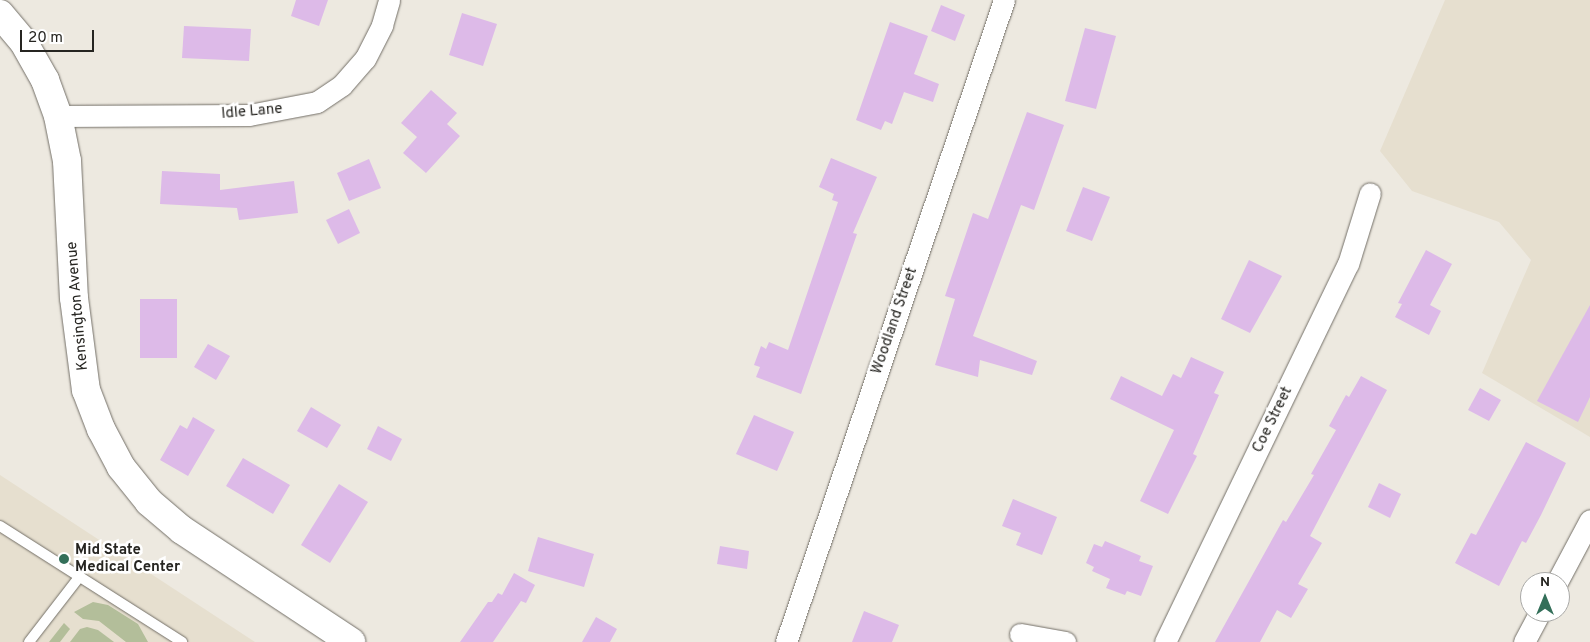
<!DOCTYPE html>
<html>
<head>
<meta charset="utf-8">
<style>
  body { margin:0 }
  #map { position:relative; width:1590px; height:642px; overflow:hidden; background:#ede9e0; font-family:Overpass,sans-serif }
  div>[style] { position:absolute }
  .built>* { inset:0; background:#e6dfcf }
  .green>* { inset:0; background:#b3be9a }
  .building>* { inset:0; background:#ddbae8 }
  .roads { filter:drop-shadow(0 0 1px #736f67) drop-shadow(0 0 1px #736f67) }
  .service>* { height:10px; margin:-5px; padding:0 5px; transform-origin:5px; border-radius:5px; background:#fff }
  .minor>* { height:21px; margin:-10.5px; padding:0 10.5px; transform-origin:10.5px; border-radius:10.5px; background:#fff }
  .secondary>* { height:28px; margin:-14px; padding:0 14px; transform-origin:14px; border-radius:14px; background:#fff }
  .dots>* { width:14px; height:14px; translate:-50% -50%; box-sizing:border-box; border:2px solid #fff; border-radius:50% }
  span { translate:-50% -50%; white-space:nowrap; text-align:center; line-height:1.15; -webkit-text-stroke:5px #fff; paint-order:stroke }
  .street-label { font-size:15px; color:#262521 }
  .poi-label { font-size:15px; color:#262521; font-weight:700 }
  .left { translate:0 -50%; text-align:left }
  .north { position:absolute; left:1520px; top:572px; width:50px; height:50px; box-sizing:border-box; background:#fff; border:1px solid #a8a8a6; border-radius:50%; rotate:0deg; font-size:14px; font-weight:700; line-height:20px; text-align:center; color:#262521 }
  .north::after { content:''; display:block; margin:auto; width:18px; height:22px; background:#336f59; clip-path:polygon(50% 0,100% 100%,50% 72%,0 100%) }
  .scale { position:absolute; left:20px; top:30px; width:74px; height:22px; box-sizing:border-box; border:2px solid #262521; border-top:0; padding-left:6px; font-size:15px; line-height:18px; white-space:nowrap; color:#262521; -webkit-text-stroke:4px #fff; paint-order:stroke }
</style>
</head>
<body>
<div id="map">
  <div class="built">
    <div style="clip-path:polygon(1445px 0,1590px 0,1590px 437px,1482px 373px,1531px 260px,1499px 222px,1412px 191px,1380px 151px)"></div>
    <div style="clip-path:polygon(0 475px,255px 642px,0 642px)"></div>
  </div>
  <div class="green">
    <div style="clip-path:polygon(93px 602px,108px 605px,138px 624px,148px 642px,126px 642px,99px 621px,83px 619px,74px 612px)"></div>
    <div style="clip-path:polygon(64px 623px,70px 629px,60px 642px,49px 642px)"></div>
    <div style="clip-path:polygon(87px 627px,98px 630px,114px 642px,70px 642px,80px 629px)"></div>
  </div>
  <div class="building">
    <div style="clip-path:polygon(296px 0,328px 0,319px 26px,291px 16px)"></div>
    <div style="clip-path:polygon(941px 5px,965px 15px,955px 41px,931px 31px)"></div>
    <div style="clip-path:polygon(462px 13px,497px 24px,483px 66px,449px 55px)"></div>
    <div style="clip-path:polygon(890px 22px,928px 36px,914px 74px,939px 84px,933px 102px,904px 92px,892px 124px,885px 121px,881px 130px,856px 120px)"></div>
    <div style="clip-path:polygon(184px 26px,251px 29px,249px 61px,182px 58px)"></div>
    <div style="clip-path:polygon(1085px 28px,1116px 36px,1096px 109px,1065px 101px)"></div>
    <div style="clip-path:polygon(431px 90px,457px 113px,447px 124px,460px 136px,426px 173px,403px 153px,417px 137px,401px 123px)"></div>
    <div style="clip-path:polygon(1027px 112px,1064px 125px,1034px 210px,1021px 205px,973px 336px,1037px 361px,1032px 375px,980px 360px,978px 377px,935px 365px,955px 299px,945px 296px,973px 213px,988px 219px)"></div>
    <div style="clip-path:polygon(831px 158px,877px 177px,853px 233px,857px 234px,801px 394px,756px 377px,760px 367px,754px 365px,761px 346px,766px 349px,769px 342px,788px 350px,838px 202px,832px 200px,834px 194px,819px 187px)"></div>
    <div style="clip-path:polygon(369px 159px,381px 188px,349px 201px,337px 173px)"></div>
    <div style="clip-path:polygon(162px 171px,220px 174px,220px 190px,294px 181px,298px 213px,239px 220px,237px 208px,160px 204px)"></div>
    <div style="clip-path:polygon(1083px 187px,1110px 197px,1092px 241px,1066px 231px)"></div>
    <div style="clip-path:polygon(349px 209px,360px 233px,338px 244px,326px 220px)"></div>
    <div style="clip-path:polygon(1426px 250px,1452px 264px,1430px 305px,1441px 311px,1429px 335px,1395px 317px,1402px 304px,1398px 303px)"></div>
    <div style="clip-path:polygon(1249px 260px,1282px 276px,1250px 333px,1221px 319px)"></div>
    <div style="clip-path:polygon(140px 299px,177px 299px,177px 358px,140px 358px)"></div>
    <div style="clip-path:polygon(1590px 305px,1590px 397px,1578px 422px,1537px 401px)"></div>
    <div style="clip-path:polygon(208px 344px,230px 356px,216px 380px,194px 367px)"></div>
    <div style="clip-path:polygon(1191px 357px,1224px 372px,1214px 393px,1219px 395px,1193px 454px,1197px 456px,1168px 514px,1140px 501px,1174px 430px,1110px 399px,1121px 376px,1162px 396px,1173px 374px,1181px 378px)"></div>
    <div style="clip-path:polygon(1361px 376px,1387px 390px,1310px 536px,1322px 543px,1298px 584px,1308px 589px,1291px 618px,1277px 610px,1260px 642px,1215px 642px,1283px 520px,1286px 522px,1314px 475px,1311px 474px,1336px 430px,1329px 426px,1346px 395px,1349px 397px)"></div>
    <div style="clip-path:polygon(1480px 388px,1501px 400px,1489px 421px,1468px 410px)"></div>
    <div style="clip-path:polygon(311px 407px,341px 425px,327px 448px,297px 431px)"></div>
    <div style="clip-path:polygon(754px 415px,794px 432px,777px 471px,736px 454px)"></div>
    <div style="clip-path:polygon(193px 417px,215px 430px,188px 476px,160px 460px,180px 425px,187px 429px)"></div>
    <div style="clip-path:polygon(378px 426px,402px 439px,391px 461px,367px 449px)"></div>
    <div style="clip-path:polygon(1526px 442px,1566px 463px,1541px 515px,1526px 543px,1522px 541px,1499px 586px,1455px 563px,1471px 533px,1476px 535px)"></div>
    <div style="clip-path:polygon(243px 458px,290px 485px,273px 514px,226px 486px)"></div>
    <div style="clip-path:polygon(1379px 483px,1401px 494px,1390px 518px,1368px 507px)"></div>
    <div style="clip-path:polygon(339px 484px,368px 502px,330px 563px,301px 545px)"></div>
    <div style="clip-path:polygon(1013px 499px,1057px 517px,1042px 555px,1016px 545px,1021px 533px,1002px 526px)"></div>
    <div style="clip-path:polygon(538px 537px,594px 554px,584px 587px,528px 571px)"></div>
    <div style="clip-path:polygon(1105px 541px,1141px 556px,1139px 561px,1153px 566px,1141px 596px,1127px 591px,1125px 595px,1106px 588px,1110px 579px,1092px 571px,1094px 567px,1086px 563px,1094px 544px,1102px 547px)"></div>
    <div style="clip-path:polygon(720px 546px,749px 551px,747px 569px,717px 564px)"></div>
    <div style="clip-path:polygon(514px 573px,535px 585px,526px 603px,521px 601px,493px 642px,460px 642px,488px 602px,492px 602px,498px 593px,502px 595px)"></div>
    <div style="clip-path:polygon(864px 611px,899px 625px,892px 642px,852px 642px)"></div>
    <div style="clip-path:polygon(596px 617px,617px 629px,610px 642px,582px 642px)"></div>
  </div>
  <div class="roads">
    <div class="service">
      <div style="left:0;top:526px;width:216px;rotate:32.5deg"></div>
      <div style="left:29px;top:642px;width:83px;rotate:-52.3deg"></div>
    </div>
    <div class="minor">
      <div style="left:58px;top:116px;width:191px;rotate:-0.3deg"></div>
      <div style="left:249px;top:115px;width:69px;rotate:-10.8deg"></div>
      <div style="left:317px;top:102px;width:30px;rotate:-34deg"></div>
      <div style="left:342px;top:85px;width:35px;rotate:-49deg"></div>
      <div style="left:365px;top:59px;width:38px;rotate:-63deg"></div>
      <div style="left:382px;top:25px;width:26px;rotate:-74deg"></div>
      <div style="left:1557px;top:582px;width:70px;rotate:-62deg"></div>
      <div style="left:1020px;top:634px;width:46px;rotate:10.1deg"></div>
      <div style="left:786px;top:642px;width:678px;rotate:-71.24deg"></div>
      <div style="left:1165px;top:642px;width:420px;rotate:-64.2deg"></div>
      <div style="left:1348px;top:264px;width:74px;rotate:-72.8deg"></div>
      <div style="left:1524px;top:642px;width:34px;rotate:-62deg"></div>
    </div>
    <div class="secondary">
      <div style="left:0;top:14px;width:35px;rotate:50deg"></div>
      <div style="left:23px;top:41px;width:45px;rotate:60.6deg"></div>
      <div style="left:45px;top:80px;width:38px;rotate:70deg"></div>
      <div style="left:58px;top:116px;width:46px;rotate:78.7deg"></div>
      <div style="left:67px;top:161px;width:137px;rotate:87.1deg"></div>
      <div style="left:74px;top:298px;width:93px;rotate:82.6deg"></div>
      <div style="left:86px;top:390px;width:42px;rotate:69deg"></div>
      <div style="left:101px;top:429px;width:43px;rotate:62.2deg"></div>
      <div style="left:121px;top:467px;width:45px;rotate:51.3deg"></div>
      <div style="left:149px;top:502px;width:43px;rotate:40.3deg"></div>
      <div style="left:182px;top:530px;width:203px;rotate:33.5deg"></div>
    </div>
  </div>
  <div class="dots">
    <div style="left:64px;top:559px;background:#336f59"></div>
  </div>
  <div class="street-label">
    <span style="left:252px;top:112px;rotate:-5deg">Idle Lane</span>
    <span style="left:78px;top:306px;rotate:-95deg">Kensington Avenue</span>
    <span style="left:895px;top:321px;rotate:-71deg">Woodland Street</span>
    <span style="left:1273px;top:420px;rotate:-64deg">Coe Street</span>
  </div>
  <div class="poi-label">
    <span class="left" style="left:75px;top:559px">Mid State<br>Medical Center</span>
  </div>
  <div class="north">N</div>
  <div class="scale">20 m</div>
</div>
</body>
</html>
